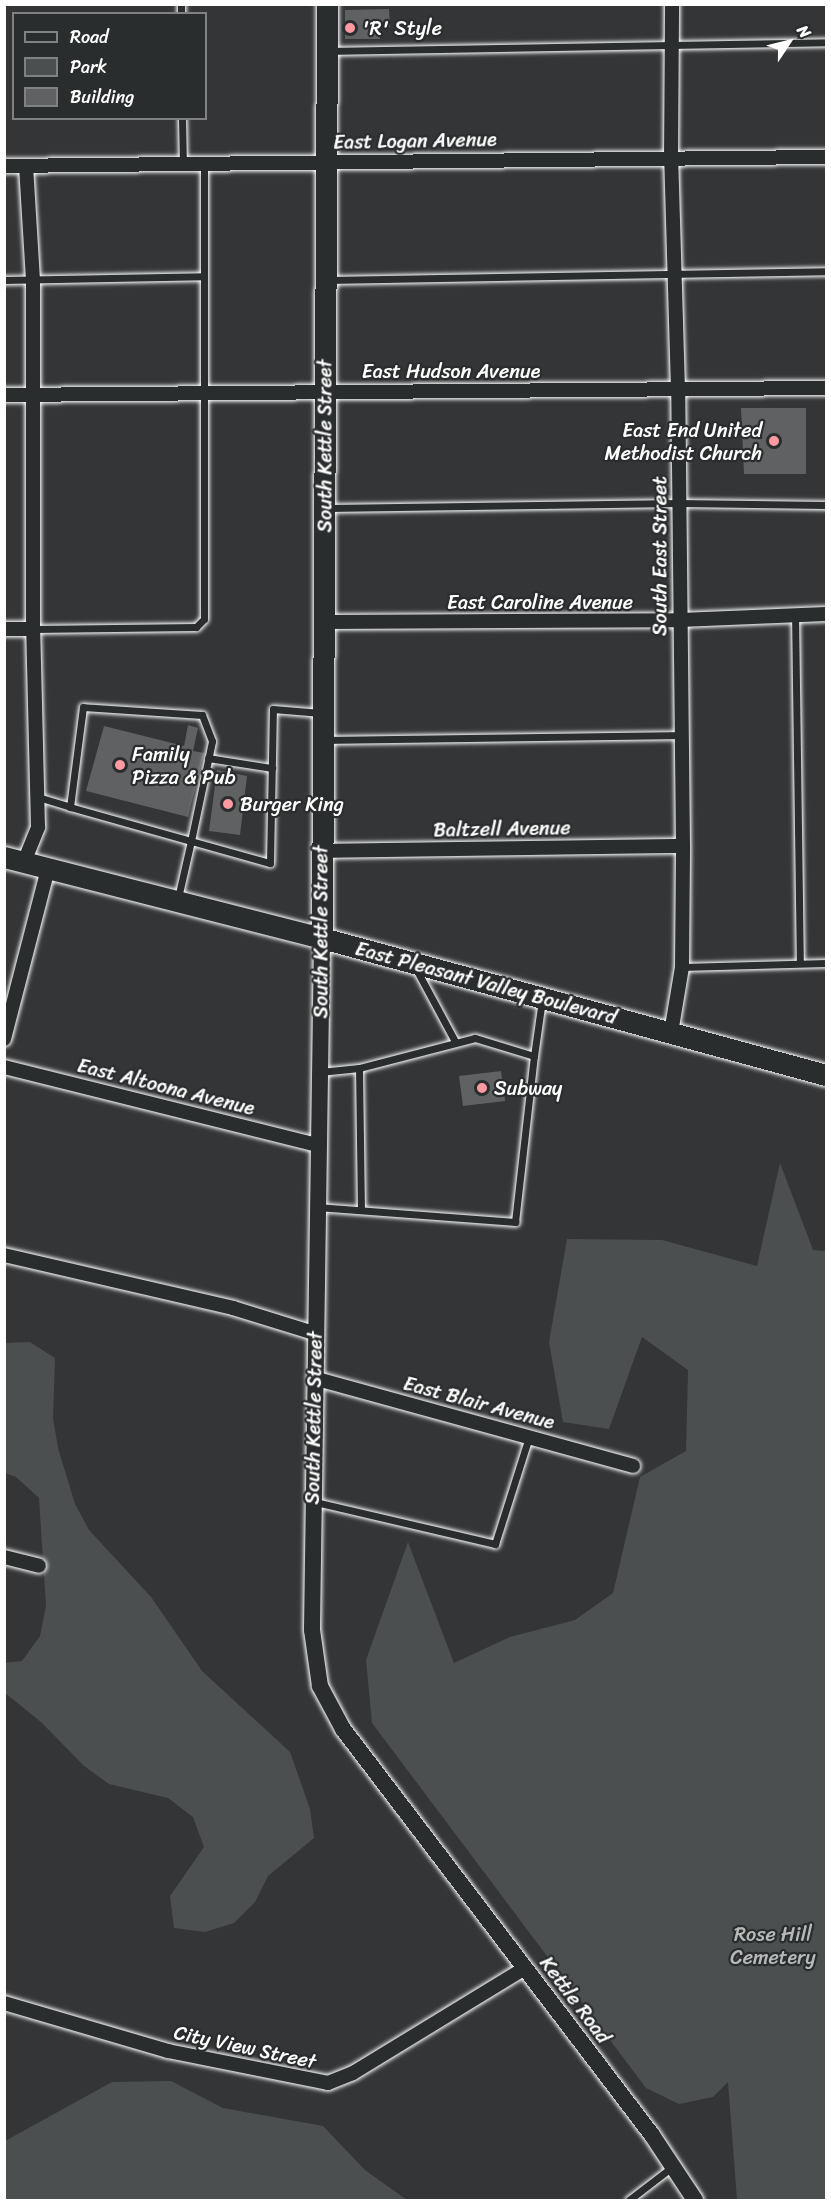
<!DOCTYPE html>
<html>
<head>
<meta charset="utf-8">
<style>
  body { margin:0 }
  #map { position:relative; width:831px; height:2205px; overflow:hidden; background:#333536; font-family:Sriracha,sans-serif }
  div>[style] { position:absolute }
  .green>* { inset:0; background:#4c4f50 }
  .building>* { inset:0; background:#5f6162 }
  .roads { filter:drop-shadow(0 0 2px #fff) drop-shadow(0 0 2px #fff) }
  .service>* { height:7px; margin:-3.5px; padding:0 3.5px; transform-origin:3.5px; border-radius:3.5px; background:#2a2d2e }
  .minor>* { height:14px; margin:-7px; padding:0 7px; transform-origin:7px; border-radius:7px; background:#2a2d2e }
  .tertiary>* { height:16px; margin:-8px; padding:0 8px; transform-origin:8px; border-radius:8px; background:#2a2d2e }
  .primary>* { height:21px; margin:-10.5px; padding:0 10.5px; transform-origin:10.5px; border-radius:10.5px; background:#2a2d2e }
  .dots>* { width:16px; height:16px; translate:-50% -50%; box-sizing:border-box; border:3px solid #2a2d2e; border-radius:50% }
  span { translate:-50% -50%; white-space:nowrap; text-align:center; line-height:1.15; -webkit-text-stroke:4.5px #2a2d2e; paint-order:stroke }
  .poi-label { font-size:20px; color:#fff }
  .left { translate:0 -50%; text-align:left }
  .right { translate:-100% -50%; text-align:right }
  .street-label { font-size:20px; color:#fff }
  .park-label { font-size:20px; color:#b7b9b9 }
  .frame { position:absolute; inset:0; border:6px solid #fff; pointer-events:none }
  .legend { position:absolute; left:12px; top:12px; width:195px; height:108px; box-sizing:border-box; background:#2a2d2e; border:2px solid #7f8182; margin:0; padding:8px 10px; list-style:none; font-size:18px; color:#fff }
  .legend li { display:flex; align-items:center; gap:12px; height:30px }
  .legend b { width:30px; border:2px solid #7f8182 }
  .north { position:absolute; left:759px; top:12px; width:60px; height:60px; -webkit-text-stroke:4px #2a2d2e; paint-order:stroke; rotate:55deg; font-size:16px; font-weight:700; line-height:24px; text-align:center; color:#fff }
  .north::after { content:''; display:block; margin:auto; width:21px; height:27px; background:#fff; clip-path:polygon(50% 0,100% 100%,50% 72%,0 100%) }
</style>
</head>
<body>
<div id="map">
  <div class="green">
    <div style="clip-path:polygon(780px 1163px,813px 1250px,826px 1251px,826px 2200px,737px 2200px,728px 2082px,713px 2097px,679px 2104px,646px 2088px,372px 1723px,366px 1660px,408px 1542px,454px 1663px,510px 1637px,575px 1620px,613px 1593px,640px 1477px,686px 1451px,688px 1370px,642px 1337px,609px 1429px,563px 1422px,549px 1342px,567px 1239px,662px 1240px,757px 1266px)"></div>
    <div style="clip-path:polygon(30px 1342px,55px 1358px,53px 1418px,58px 1448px,75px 1504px,89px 1530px,151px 1597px,202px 1671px,290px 1752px,310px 1809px,314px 1838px,268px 1876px,255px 1902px,234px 1923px,205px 1932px,174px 1928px,170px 1896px,204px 1847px,193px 1817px,168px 1798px,109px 1784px,84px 1766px,41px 1722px,5px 1693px,4px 1663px,22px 1661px,40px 1636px,46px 1606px,39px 1498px,16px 1477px,5px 1473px,5px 1343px)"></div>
    <div style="clip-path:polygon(171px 2081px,223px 2108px,323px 2126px,365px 2170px,407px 2200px,5px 2200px,5px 2141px,112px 2082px)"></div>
  </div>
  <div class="building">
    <div style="clip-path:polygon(389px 9px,390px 27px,380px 27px,380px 39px,345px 39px,345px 10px)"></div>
    <div style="clip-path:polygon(741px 408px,806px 408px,806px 474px,744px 474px)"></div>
    <div style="clip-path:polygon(188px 725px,198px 728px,193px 751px,204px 753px,188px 817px,86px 791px,104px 726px,184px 746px)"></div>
    <div style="clip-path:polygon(217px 770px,247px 776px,240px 835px,209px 831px)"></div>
    <div style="clip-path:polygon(501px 1071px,505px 1101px,463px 1106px,459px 1076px)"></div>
  </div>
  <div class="roads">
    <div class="service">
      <div style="left:181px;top:4px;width:10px;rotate:90deg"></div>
      <div style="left:329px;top:51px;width:497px;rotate:-1deg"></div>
      <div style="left:182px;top:118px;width:46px;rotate:88.8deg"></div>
      <div style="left:4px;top:280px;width:200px;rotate:-1.1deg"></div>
      <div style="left:328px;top:280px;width:498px;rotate:-1deg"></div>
      <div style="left:328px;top:508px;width:351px;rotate:-0.8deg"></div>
      <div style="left:679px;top:503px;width:147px;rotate:0.8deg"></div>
      <div style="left:795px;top:613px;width:349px;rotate:89.2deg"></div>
      <div style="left:33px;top:629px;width:163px;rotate:-0.7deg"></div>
      <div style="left:196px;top:627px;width:11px;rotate:-45deg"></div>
      <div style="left:204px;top:619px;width:456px;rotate:-90deg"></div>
      <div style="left:326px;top:740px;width:356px;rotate:-0.8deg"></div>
      <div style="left:208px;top:758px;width:65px;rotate:8.9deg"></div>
      <div style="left:38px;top:797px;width:34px;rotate:17deg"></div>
      <div style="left:178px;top:898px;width:58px;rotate:-77.2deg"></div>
      <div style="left:191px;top:841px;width:102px;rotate:-78.1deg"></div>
      <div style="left:212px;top:741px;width:28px;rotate:-111deg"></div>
      <div style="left:202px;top:715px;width:119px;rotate:-176.2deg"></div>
      <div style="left:83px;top:707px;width:101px;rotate:97.4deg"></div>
      <div style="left:70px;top:807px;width:126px;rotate:15.7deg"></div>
      <div style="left:191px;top:841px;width:82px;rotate:15.6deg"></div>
      <div style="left:270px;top:863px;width:154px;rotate:-88.9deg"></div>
      <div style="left:273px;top:709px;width:48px;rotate:4.8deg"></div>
      <div style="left:415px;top:967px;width:86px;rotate:61.7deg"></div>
      <div style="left:682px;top:967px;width:144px;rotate:-1.6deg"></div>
      <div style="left:534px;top:1056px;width:57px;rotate:-81.9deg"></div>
      <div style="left:359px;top:1068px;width:142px;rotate:89.2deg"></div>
      <div style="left:317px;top:1207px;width:199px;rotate:4.3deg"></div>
      <div style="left:515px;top:1222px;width:167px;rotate:-83.5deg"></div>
      <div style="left:534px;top:1056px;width:62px;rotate:-163deg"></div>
      <div style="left:475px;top:1038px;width:120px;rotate:165.5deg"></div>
      <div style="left:359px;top:1068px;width:39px;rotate:174deg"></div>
      <div style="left:315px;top:1502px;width:185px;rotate:13.1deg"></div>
      <div style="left:495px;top:1544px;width:112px;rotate:-72.4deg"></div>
      <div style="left:629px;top:2200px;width:54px;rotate:-37.5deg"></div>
    </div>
    <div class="minor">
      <div style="left:4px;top:166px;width:822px;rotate:-0.63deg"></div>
      <div style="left:4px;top:395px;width:822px;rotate:-0.49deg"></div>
      <div style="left:326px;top:622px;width:354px;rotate:-0.3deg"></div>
      <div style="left:680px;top:620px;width:146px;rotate:-2.4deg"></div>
      <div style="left:4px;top:629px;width:29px"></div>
      <div style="left:321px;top:851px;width:362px;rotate:-0.8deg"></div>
      <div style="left:24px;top:862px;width:38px;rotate:-68deg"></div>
      <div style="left:38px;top:827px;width:198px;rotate:-91.4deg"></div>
      <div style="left:33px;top:629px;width:349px;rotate:-90deg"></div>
      <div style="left:33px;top:280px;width:114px;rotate:-93.5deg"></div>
      <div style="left:671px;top:1033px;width:67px;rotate:-80.5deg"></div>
      <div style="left:682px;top:967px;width:121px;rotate:-89.5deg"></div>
      <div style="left:683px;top:846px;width:457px;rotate:-90.6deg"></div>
      <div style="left:678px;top:389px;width:231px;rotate:-91.7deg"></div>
      <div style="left:671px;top:158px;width:154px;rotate:-89.6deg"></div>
      <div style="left:4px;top:1039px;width:176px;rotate:-75.5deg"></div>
      <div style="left:4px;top:1067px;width:324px;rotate:14deg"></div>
      <div style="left:4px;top:1255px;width:235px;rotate:13deg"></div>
      <div style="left:233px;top:1308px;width:85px;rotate:17.2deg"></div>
      <div style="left:314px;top:1378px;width:331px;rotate:15.4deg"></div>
      <div style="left:4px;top:1557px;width:36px;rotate:14deg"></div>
      <div style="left:4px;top:2003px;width:171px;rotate:16.3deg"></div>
      <div style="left:168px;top:2051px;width:163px;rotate:11.3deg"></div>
      <div style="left:328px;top:2083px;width:27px;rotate:-22deg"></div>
      <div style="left:353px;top:2073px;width:202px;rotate:-31.4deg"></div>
    </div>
    <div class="tertiary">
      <div style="left:322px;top:938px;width:692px;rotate:90.83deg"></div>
      <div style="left:312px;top:1630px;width:57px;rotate:81.9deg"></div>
      <div style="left:320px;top:1686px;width:49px;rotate:61.9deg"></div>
      <div style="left:343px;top:1729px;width:510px;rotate:52.73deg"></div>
      <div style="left:652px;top:2135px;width:78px;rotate:56.5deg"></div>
    </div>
    <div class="primary">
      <div style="left:4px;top:857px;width:328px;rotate:14.3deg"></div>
      <div style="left:322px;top:938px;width:522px;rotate:15.21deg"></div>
      <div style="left:322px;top:938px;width:934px;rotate:-89.69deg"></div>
    </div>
  </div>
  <div class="dots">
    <div style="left:350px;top:28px;background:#ff9aa2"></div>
    <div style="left:774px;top:441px;background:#ff9aa2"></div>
    <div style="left:120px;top:765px;background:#ff9aa2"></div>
    <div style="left:228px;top:804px;background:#ff9aa2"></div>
    <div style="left:482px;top:1088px;background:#ff9aa2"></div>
  </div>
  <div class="poi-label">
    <span class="left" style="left:362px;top:28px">'R' Style</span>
    <span class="right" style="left:762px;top:442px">East End United<br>Methodist Church</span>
    <span class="left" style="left:132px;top:766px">Family<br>Pizza &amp; Pub</span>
    <span class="left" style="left:240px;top:804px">Burger King</span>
    <span class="left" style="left:494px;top:1088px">Subway</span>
  </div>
  <div class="street-label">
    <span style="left:415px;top:141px;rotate:-1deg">East Logan Avenue</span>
    <span style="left:451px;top:371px">East Hudson Avenue</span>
    <span style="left:325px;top:446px;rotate:-90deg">South Kettle Street</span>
    <span style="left:660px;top:556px;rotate:-90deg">South East Street</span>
    <span style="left:540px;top:602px">East Caroline Avenue</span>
    <span style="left:502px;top:829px;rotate:-1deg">Baltzell Avenue</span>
    <span style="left:321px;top:932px;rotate:-90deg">South Kettle Street</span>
    <span style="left:486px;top:983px;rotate:15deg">East Pleasant Valley Boulevard</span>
    <span style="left:166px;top:1087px;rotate:14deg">East Altoona Avenue</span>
    <span style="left:479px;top:1403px;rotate:15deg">East Blair Avenue</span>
    <span style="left:314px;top:1418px;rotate:-89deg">South Kettle Street</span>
    <span style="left:575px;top:2000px;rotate:53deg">Kettle Road</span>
    <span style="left:245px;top:2047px;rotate:12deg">City View Street</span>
  </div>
  <div class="park-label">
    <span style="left:773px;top:1946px">Rose Hill<br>Cemetery</span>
  </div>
  <div class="frame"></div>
  <ul class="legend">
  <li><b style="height:8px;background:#2a2d2e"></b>Road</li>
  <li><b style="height:16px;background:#4c4f50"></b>Park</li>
  <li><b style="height:16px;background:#5f6162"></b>Building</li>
  </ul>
  <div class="north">N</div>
</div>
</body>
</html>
